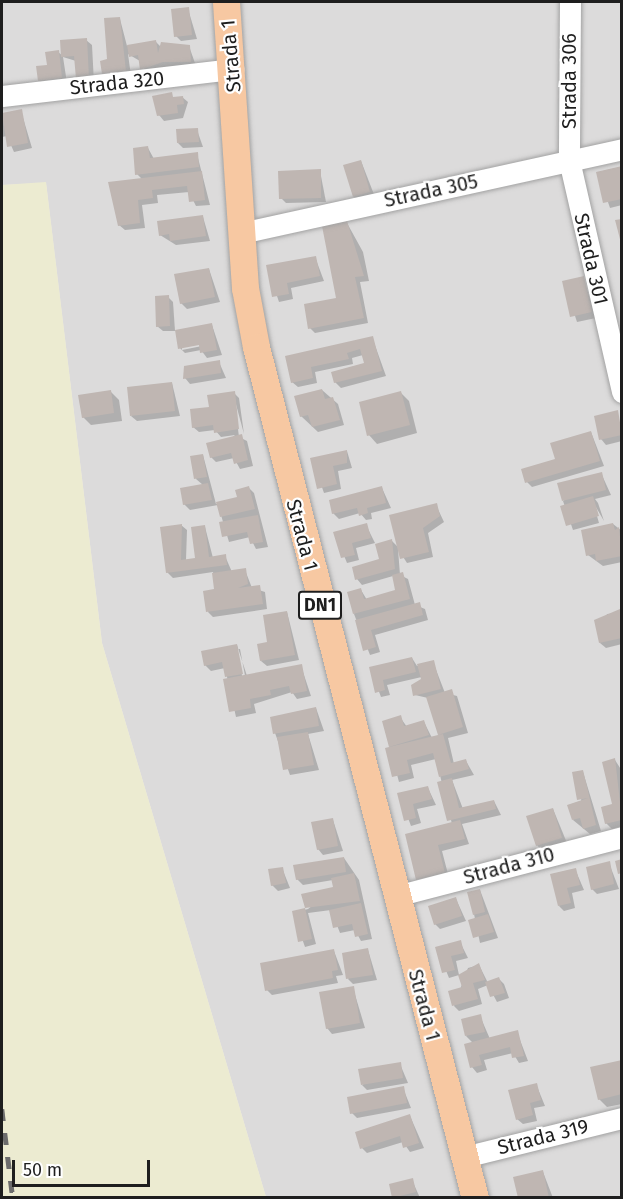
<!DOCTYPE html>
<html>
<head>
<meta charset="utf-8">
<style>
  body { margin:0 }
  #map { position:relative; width:623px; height:1199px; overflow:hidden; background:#efeae5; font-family:"Fira Sans",sans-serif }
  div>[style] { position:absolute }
  .residential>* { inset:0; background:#dcdbdb }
  .farmland>* { inset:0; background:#ecebd1 }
  .shadow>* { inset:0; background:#0003 }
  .building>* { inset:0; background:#bfb6b2 }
  .roads { filter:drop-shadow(0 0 2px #a2a2a2) drop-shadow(0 0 2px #a2a2a2) }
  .minor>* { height:21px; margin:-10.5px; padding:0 10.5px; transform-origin:10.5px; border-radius:10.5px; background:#fff }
  .major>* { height:27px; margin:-13.5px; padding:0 13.5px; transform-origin:13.5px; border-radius:13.5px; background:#f7c8a2 }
  .rail>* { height:4.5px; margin-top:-2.25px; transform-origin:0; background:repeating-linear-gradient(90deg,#6c6c6c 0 12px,transparent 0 24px) }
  span { translate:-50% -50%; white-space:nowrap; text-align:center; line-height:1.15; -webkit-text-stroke:4.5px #fff; paint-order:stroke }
  .shield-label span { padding:2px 4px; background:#fff; border:2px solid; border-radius:4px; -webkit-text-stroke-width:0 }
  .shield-label { font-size:18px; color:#1e1e1e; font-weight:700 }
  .street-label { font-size:20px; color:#1e1e1e }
  .frame { position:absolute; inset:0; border:3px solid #1e1e1e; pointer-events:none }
  .scale { position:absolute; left:12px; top:1160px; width:138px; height:27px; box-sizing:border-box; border:3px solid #1e1e1e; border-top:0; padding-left:8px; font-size:18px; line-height:21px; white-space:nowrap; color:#1e1e1e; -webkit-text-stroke:4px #fff; paint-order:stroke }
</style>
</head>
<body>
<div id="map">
  <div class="residential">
    <div style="clip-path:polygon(2px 2px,621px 2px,621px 1197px,266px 1197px,102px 643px,46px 183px,2px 185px)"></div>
  </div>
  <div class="farmland">
    <div style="clip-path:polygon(46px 182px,102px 643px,266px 1197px,2px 1197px,2px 185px)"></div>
  </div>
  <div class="shadow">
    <div style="clip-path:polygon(188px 9px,197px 39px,181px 41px,176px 36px)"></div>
    <div style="clip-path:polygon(120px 19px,127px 46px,156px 42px,161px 47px,189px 46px,196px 66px,147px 74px,140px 61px,128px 54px,131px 76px,109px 60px)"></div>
    <div style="clip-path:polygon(86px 40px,92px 45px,94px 83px,76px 61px,63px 57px,67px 83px,45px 86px,39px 81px,58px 52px,63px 56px)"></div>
    <div style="clip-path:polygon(182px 97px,188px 102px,183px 118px,164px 121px,159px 115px)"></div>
    <div style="clip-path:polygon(21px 111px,32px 148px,14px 152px,7px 136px,2px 137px,2px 115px)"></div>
    <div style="clip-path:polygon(197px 130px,203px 147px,183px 148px,178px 143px)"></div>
    <div style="clip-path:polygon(148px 148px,154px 159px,197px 154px,210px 205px,196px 206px,189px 192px,157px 195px,158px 203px,142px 205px,145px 228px,125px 230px,119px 225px,143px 180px,137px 174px)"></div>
    <div style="clip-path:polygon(361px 161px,375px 197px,359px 202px,354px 197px)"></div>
    <div style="clip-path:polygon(622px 167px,622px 205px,610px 208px,598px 173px)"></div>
    <div style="clip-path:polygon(320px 171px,326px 202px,286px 203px,281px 198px)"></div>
    <div style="clip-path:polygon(203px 217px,210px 241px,176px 245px,160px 235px)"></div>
    <div style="clip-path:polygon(347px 223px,363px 252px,369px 281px,360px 282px,368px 323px,315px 333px,310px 328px,338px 299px)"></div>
    <div style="clip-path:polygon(315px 257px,324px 281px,291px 288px,293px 299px,279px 302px,267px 266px)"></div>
    <div style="clip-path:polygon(209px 269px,220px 302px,187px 309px,181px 303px)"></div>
    <div style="clip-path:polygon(583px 277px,596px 318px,577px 322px,564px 282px)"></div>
    <div style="clip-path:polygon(168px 297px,173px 302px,175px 331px,163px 331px,157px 326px)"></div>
    <div style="clip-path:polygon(evenodd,212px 325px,222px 355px,207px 358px,201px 350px,185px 353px,180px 348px,212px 325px,206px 342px,207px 345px,182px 350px,182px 347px,206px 342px)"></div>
    <div style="clip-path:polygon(372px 337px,386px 376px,341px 388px,335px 382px,365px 364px,363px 355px,352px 358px,353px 364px,315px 372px,317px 383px,298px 387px,292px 382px,287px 357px)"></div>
    <div style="clip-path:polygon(219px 362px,226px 378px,190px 384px,185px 378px)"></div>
    <div style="clip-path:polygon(172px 383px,180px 416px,137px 421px,131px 416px)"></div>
    <div style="clip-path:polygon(322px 390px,338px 404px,344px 425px,318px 432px,301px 416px)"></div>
    <div style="clip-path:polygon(111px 392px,119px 400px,122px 421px,91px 425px,83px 417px)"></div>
    <div style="clip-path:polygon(234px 393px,239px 398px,244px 434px,234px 397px,239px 437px,247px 441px,253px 466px,240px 469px,234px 458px,216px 462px,211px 457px,235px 435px,221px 437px,215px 430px,199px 432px,193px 427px)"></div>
    <div style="clip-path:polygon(401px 393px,409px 401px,417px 433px,377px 444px,369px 435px)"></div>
    <div style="clip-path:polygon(617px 412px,622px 441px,606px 445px,601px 439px)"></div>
    <div style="clip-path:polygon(591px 432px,604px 466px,532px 487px,527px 482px)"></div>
    <div style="clip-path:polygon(347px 451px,352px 468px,338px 471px,341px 489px,324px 493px,312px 459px)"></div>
    <div style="clip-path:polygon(203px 455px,216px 504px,239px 498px,249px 488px,254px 493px,268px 547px,256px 549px,250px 537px,229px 542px,218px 505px,190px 510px,184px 504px,203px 485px,196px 479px)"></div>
    <div style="clip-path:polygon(601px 473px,611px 495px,595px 499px,598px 503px,604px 521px,593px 502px,599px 523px,573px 530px,563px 501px)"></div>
    <div style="clip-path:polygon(382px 488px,391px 508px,371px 513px,372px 519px,366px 520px,360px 513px,339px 519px,333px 513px)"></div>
    <div style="clip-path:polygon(436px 505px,444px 522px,428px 533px,433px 557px,407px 563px,398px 549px,400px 575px,408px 579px,415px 605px,425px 609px,428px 620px,375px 635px,380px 652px,370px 655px,354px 614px,361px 590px,367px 600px,397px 592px,393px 576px,362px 585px,357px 579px,381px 560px,392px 541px,399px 548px)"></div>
    <div style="clip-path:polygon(613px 524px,622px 531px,622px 562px,603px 566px,588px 555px)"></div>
    <div style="clip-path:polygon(181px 525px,187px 530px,186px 560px,197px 559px,205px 527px,213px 558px,225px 556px,232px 572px,245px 570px,252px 588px,265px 592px,267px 609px,213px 617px,208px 612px,216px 590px,213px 572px,173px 578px,167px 572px)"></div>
    <div style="clip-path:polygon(366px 525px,375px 543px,356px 548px,359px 560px,347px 563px,335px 533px)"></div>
    <div style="clip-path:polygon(287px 612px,299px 660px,267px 666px,261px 661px)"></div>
    <div style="clip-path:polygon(622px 613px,622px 644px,606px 648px,600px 643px,607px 614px)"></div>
    <div style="clip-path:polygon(evenodd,237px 645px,247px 676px,301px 666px,311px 696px,297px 699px,292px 692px,254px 704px,256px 713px,236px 717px,225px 668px,211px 671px,205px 665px,237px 645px,237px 649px,240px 649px,246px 681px,243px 681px,237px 649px)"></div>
    <div style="clip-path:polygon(412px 658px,417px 666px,433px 662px,445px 693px,457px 696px,468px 733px,448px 738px,454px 764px,466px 761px,474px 775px,452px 780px,463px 809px,494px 801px,501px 815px,462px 824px,469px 844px,442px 851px,449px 878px,407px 835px,452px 824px,436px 759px,411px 765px,414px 778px,399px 782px,383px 722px,400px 717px,407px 727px,424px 722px,432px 738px,439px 736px,428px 698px,415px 695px,426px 676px,387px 685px,390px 695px,381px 697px,370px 668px)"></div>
    <div style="clip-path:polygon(316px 708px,324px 731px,308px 734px,319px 770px,290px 775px,275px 733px)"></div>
    <div style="clip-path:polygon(615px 760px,622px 771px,622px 826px,612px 829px,606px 823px,614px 805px)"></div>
    <div style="clip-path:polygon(583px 772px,601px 831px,590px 834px,573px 820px,581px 802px)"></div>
    <div style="clip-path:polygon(428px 788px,436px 805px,417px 809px,421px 823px,411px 826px,399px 794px)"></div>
    <div style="clip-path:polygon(553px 809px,567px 843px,542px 851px,537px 845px)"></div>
    <div style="clip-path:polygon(333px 820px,343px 851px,323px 855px,318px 849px)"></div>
    <div style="clip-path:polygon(344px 858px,359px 880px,372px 939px,361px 941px,355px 930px,340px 933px,331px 910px,308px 913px,316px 944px,305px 947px,293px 913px,308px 909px,335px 888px,333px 880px,303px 885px,297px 879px)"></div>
    <div style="clip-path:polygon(609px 863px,619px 889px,597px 894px,592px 889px)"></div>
    <div style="clip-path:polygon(282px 868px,290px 888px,278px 891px,272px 885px)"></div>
    <div style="clip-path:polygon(575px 869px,584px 890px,572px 893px,575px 908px,564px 911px,559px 906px)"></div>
    <div style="clip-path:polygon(480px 890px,498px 938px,480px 943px,474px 914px)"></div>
    <div style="clip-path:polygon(456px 899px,466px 921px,440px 929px,435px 924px)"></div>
    <div style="clip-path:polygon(460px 942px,468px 958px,456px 961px,459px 975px,449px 978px,437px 948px)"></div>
    <div style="clip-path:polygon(368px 950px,377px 980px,353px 984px,348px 979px)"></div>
    <div style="clip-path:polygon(334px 951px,343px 975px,336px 976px,338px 983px,272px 995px,267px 990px)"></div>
    <div style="clip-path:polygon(479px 965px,488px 983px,499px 979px,504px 984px,509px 998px,497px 1002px,488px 985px,478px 989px,482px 1004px,459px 1011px,454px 1006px,468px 968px)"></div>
    <div style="clip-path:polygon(353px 988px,365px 1028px,332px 1034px,327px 1028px)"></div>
    <div style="clip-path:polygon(480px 1016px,490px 1039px,517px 1032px,528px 1061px,519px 1063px,513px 1053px,484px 1060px,487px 1070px,477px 1073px,472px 1067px,473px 1043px,466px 1036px)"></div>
    <div style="clip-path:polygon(622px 1061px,622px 1104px,607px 1107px,599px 1099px)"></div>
    <div style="clip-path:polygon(400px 1064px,408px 1083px,367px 1090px,362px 1085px)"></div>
    <div style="clip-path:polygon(536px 1084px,545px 1106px,534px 1108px,537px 1121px,523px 1124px,517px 1119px)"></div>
    <div style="clip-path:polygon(403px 1088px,411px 1108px,357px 1118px,352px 1113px)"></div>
    <div style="clip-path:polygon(410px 1116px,424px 1148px,410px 1152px,403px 1142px,367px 1153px,362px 1148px)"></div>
    <div style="clip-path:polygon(543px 1172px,553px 1198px,519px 1198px)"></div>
    <div style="clip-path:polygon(412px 1180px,420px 1198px,394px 1198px)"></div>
  </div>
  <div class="building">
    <div style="clip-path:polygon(189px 7px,192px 35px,174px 37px,171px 9px)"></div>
    <div style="clip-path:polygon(120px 17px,126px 71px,102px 74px,100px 61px,107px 59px,104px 18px)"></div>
    <div style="clip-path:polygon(87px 38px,89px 78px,76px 79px,74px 56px,61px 57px,60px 40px)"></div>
    <div style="clip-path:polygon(156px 40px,158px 53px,161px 42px,190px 45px,191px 62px,163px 62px,140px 70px,138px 55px,129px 57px,127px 45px)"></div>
    <div style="clip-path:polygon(59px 50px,62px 78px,38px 81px,36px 66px,47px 65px,45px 52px)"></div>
    <div style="clip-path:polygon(172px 92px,173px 97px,183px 96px,184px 104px,177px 105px,178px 113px,157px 116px,152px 96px)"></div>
    <div style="clip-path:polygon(22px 109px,28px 143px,7px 147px,2px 113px)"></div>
    <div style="clip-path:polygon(198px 128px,199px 142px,177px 143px,176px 129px)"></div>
    <div style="clip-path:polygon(148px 146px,150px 158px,198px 152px,199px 167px,135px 175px,133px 148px)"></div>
    <div style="clip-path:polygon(361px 160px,370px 192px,353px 197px,343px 165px)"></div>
    <div style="clip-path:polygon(622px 166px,622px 199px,603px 203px,596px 172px)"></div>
    <div style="clip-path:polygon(321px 169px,321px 198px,279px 199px,278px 171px)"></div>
    <div style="clip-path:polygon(202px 171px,205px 200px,189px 202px,187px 186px,152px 190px,153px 198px,138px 200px,140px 223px,118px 226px,108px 182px)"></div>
    <div style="clip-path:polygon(203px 215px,206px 236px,170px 241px,169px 234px,159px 236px,157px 221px)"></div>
    <div style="clip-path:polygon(622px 219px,622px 243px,621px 243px,615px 220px)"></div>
    <div style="clip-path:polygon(347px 221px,364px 276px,355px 277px,364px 318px,308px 329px,304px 304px,336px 298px,322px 226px)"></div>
    <div style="clip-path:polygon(316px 256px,320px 276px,287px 283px,289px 294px,272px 297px,266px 265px)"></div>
    <div style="clip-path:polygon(209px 268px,215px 297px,180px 304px,174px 274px)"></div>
    <div style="clip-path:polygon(584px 276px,592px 312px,570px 317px,562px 281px)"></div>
    <div style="clip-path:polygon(169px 295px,170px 326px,156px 327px,155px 296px)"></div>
    <div style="clip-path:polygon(212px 323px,217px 350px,200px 353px,199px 345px,178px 349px,175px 330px)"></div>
    <div style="clip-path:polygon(373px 336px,382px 371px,334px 383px,331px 372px,364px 363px,360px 349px,347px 353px,349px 359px,311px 367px,313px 378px,291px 383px,285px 356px)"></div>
    <div style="clip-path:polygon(220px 360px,221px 373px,183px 379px,184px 366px)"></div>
    <div style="clip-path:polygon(172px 382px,175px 411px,130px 416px,127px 387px)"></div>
    <div style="clip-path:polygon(322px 389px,325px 399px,333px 397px,340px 420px,312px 427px,308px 415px,300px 417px,294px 396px)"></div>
    <div style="clip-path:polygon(111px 390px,114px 413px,82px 418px,78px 395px)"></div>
    <div style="clip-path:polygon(235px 391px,239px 429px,214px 433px,213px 425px,192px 428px,190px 409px,209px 407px,207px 395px)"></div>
    <div style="clip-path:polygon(401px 391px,410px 425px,367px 436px,359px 402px)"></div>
    <div style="clip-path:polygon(618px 410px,622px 435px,599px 440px,594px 416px)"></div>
    <div style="clip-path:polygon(591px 431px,600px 461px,525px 483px,521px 469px,555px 459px,550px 443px)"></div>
    <div style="clip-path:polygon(242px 434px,248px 460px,234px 464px,231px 453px,210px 458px,206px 443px)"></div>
    <div style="clip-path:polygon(347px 450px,347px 463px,333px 466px,337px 484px,317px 489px,310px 458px)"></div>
    <div style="clip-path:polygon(203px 454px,207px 477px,194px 479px,190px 456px)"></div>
    <div style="clip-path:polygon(602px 472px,606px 490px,562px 501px,557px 483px)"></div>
    <div style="clip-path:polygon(208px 483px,212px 500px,183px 505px,180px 488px)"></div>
    <div style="clip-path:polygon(249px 486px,255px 509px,220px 517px,216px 502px,237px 497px,235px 490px)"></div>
    <div style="clip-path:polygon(382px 486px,386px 503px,367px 508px,368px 513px,359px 516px,357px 508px,332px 514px,329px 500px)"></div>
    <div style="clip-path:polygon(593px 496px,599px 516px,566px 526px,560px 506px)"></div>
    <div style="clip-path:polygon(437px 503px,440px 516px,423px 528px,429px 552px,400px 559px,389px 515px)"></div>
    <div style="clip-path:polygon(258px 515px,263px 542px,250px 544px,247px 532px,222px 537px,219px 522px)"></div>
    <div style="clip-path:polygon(367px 523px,371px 538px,352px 543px,355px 555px,341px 558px,333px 532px)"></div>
    <div style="clip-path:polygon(613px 523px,615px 530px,619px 527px,622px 556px,596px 561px,595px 554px,586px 556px,581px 530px)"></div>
    <div style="clip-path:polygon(182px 524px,181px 560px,195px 558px,191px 527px,205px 525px,209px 557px,226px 554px,227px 565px,166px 573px,160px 527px)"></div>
    <div style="clip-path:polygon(392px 539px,395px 569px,355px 580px,352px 567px,379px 559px,375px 544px)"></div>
    <div style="clip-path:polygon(246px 568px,248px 584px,238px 588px,260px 585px,263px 604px,206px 612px,203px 591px,214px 589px,212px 573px)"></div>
    <div style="clip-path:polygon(403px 572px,410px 599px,353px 614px,347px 592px,361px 588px,364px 599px,395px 590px,392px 575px)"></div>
    <div style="clip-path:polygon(420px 602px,423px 615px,371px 630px,376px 647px,363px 651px,355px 620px)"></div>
    <div style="clip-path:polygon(620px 609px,622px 638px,599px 643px,594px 620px)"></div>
    <div style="clip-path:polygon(287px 611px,295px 655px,260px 661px,257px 644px,267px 642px,263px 615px)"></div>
    <div style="clip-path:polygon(237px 644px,243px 674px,225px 677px,222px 662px,204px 666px,201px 651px)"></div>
    <div style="clip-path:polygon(412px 657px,416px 672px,383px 680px,385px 690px,375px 693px,369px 667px)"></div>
    <div style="clip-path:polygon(434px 660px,441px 689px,413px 696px,411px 685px,421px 679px,417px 664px)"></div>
    <div style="clip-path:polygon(302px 664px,307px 691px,291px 694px,289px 686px,270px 690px,271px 695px,250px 699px,251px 708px,229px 712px,223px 679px)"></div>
    <div style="clip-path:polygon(452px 689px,463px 727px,438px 735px,443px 734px,451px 763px,466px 759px,469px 769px,439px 777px,433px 753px,407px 760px,410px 773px,392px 777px,385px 748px,438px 735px,426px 697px)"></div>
    <div style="clip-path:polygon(316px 707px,319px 726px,273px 734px,270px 717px)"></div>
    <div style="clip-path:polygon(401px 715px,404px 726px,424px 720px,429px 735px,389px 747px,382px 721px)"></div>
    <div style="clip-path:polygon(308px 732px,314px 765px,283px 770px,277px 737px)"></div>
    <div style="clip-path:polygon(615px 758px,622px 820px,605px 824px,601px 807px,612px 804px,602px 762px)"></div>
    <div style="clip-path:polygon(583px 770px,596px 825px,583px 829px,580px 818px,572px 820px,567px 805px,588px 798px,577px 800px,572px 772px)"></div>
    <div style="clip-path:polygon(452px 778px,459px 808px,494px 800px,496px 809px,447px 821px,437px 782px)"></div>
    <div style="clip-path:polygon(428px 786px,432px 799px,413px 804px,416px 818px,404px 821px,397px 793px)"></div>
    <div style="clip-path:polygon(553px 808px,562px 838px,536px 846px,526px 816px)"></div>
    <div style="clip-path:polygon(333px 818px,338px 846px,317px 850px,311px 822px)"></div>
    <div style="clip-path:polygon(460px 820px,465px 839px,438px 845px,445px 873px,416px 880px,405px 834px)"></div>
    <div style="clip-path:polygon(344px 857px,346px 872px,296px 880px,293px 865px)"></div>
    <div style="clip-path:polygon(622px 859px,622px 873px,618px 874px,615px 861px)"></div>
    <div style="clip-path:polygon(610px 861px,614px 884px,591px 890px,586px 867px)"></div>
    <div style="clip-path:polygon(283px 867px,286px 883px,271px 886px,268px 869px)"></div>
    <div style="clip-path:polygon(576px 868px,580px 885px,567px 888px,571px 903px,558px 906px,550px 874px)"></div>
    <div style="clip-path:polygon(354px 873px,360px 901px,305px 908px,301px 894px,333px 887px,331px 878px)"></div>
    <div style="clip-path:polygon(480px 889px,485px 912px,473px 915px,467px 892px)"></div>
    <div style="clip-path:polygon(456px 897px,462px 916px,434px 925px,428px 906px)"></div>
    <div style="clip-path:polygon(361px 903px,368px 934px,355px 937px,352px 924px,333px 928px,329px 910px)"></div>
    <div style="clip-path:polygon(305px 908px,312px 939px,298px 942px,292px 911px)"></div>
    <div style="clip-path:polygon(488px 914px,494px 932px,473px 938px,468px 920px)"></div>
    <div style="clip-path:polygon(461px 940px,464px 953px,451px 956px,455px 970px,442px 973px,435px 947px)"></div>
    <div style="clip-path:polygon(368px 948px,373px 975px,346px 979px,342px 953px)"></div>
    <div style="clip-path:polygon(334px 949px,338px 970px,332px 971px,333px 978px,265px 991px,260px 963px)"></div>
    <div style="clip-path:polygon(479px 963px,485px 980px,473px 983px,478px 999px,452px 1006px,448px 991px,462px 987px,458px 975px)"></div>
    <div style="clip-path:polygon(499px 977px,505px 993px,490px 997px,485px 982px)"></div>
    <div style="clip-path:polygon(354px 986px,360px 1023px,326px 1029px,319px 992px)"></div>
    <div style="clip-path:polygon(481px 1014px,485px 1032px,465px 1036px,461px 1019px)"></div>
    <div style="clip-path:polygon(518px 1030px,524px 1056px,512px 1058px,510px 1047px,479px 1055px,482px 1065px,470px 1068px,464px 1044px)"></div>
    <div style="clip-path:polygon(622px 1060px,622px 1094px,598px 1100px,590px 1067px)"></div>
    <div style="clip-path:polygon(401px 1062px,403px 1078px,361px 1085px,358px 1069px)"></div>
    <div style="clip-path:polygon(537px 1083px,541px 1100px,530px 1103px,533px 1115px,516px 1120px,508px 1090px)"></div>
    <div style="clip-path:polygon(404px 1086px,407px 1103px,350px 1114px,347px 1097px)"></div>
    <div style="clip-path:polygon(410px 1114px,419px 1143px,403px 1148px,400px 1136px,360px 1149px,355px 1132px)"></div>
    <div style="clip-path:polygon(543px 1170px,549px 1198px,518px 1198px,513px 1177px)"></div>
    <div style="clip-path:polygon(413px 1178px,416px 1192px,392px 1198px,389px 1184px)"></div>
  </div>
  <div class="roads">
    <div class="minor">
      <div style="left:570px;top:2px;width:158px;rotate:90.4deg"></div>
      <div style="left:569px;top:160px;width:238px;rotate:77.1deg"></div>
      <div style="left:2px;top:96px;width:233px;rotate:-6.7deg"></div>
      <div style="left:241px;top:233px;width:390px;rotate:-12.4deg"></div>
      <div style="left:396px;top:896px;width:234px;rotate:-14.6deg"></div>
      <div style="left:464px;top:1157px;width:163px;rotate:-13.9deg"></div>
    </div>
    <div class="major">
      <div style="left:226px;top:2px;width:287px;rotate:86.2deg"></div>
      <div style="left:245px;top:288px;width:60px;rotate:79.4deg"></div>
      <div style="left:256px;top:347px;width:879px;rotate:75.57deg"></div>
    </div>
  </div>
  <div class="rail">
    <div style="left:2px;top:1109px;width:90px;rotate:83deg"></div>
  </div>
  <div class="shield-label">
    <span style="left:320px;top:605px">DN1</span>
  </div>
  <div class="street-label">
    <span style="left:231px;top:56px;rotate:-95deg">Strada 1</span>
    <span style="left:569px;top:81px;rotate:-90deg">Strada 306</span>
    <span style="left:117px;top:83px;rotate:-6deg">Strada 320</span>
    <span style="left:431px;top:191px;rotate:-12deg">Strada 305</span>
    <span style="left:591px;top:259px;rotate:77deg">Strada 301</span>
    <span style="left:302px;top:535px;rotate:75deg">Strada 1</span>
    <span style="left:509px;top:866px;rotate:-15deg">Strada 310</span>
    <span style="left:424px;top:1005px;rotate:75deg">Strada 1</span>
    <span style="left:543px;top:1137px;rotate:-14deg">Strada 319</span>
  </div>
  <div class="frame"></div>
  <div class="scale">50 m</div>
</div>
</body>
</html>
